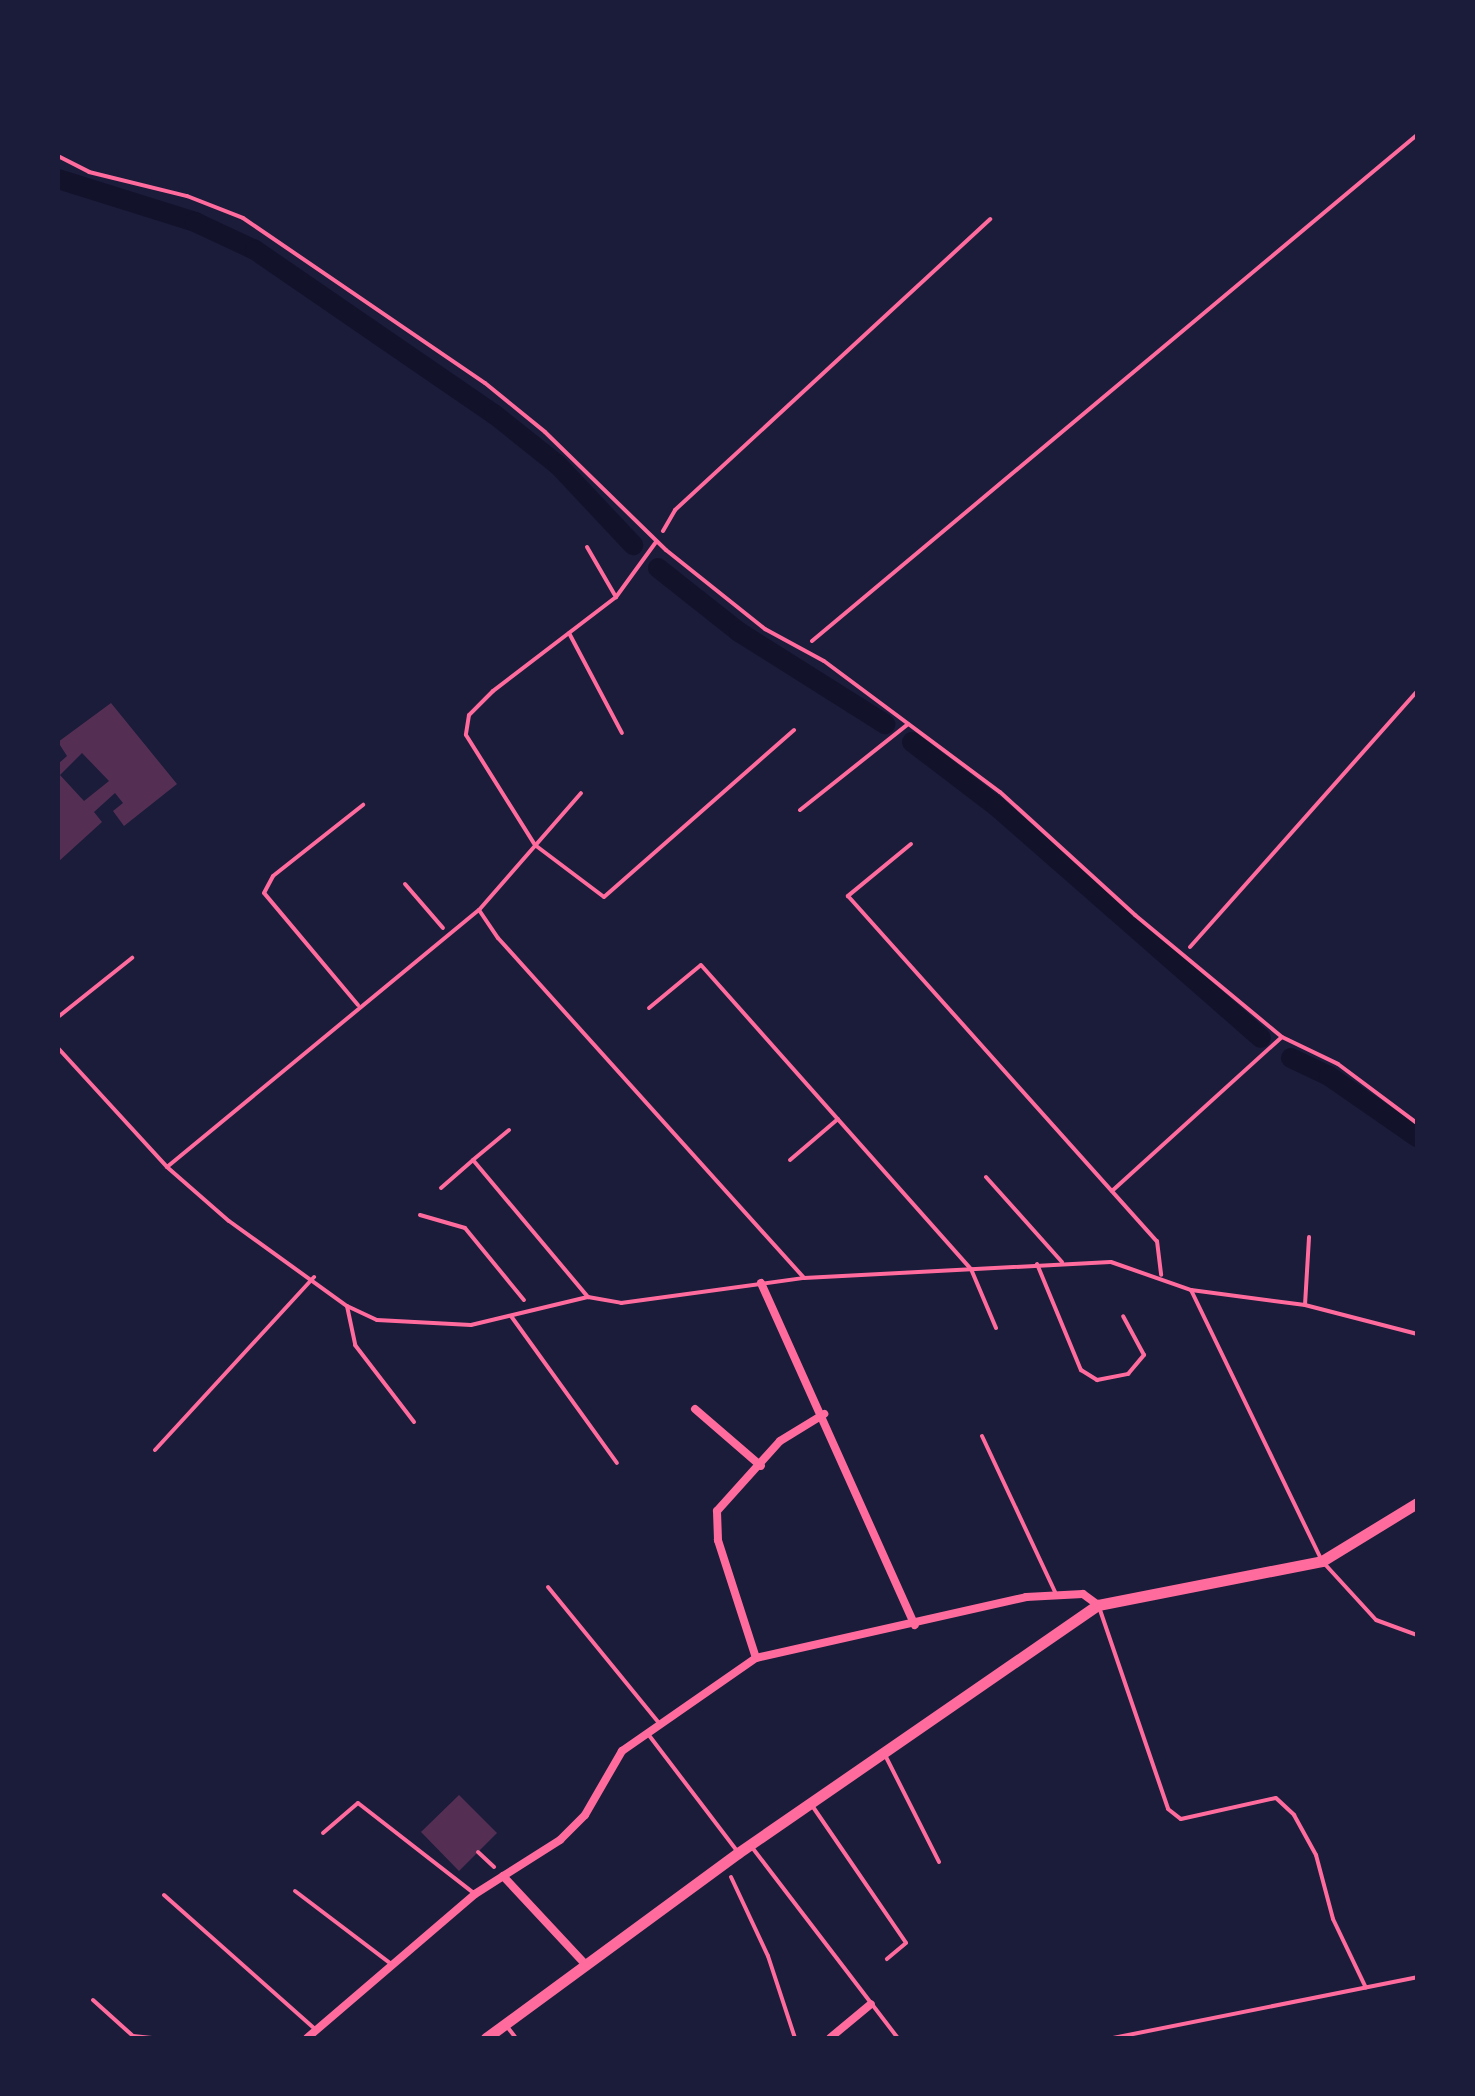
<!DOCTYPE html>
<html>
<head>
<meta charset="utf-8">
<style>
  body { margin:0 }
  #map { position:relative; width:1475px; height:2096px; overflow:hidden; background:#1b1b3a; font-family:"IBM Plex Sans",sans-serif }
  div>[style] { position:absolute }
  .canal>* { height:20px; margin:-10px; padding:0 10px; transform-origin:10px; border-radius:10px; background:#12122b }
  .building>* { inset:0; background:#542f53 }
  .path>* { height:4px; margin:-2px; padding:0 2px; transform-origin:2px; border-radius:2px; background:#ff6b9d }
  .service>* { height:4px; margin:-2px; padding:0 2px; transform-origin:2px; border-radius:2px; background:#ff6b9d }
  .minor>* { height:8px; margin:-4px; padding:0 4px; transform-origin:4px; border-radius:4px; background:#ff6b9d }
  .tertiary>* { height:11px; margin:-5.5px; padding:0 5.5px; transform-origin:5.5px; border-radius:5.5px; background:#ff6b9d }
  span { translate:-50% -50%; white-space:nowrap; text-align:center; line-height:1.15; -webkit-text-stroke:8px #1b1b3a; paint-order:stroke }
  .frame { position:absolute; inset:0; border:60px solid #1b1b3a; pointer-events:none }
</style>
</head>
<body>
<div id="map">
  <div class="canal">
    <div style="left:58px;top:179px;width:144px;rotate:17.4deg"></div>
    <div style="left:195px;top:222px;width:66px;rotate:25deg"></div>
    <div style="left:255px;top:250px;width:290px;rotate:34.5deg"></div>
    <div style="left:494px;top:414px;width:82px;rotate:38.6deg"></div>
    <div style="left:558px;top:465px;width:110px;rotate:46.8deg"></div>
    <div style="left:658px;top:568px;width:103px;rotate:38.3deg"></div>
    <div style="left:739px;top:632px;width:173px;rotate:32.2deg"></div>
    <div style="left:912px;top:742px;width:106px;rotate:37.3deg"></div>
    <div style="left:996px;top:806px;width:352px;rotate:41.2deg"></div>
    <div style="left:1291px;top:1058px;width:42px;rotate:25.3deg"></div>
    <div style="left:1329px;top:1076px;width:107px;rotate:34.7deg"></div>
  </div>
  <div class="building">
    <div style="clip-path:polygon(evenodd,111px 703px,177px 784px,124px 826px,113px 811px,123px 803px,115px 793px,94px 812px,102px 822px,58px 862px,58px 764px,67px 756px,58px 742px,111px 703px,82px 753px,109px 781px,84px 801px,60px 775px,82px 753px)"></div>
    <div style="clip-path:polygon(459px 1795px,497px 1833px,459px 1871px,421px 1832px)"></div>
  </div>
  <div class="path">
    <div style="left:663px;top:531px;width:24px;rotate:-60deg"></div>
    <div style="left:675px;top:510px;width:429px;rotate:-42.7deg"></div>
    <div style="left:812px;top:641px;width:789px;rotate:-39.91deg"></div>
    <div style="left:405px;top:884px;width:58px;rotate:49.2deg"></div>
    <div style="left:1190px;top:947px;width:342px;rotate:-48.4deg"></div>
    <div style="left:58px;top:1017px;width:95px;rotate:-38.6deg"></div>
    <div style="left:420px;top:1215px;width:47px;rotate:16.1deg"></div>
    <div style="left:465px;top:1228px;width:93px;rotate:50.7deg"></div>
    <div style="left:478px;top:1852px;width:22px;rotate:43deg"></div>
    <div style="left:731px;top:1877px;width:87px;rotate:64.9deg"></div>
    <div style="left:768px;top:1956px;width:86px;rotate:71.8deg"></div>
  </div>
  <div class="service">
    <div style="left:58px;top:156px;width:35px;rotate:27deg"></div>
    <div style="left:89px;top:172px;width:101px;rotate:13.8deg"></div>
    <div style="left:187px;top:196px;width:60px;rotate:21.4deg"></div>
    <div style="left:243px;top:218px;width:293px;rotate:34.3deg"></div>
    <div style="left:485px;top:383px;width:77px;rotate:39.2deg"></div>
    <div style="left:545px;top:432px;width:169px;rotate:44.3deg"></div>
    <div style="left:666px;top:550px;width:127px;rotate:38.6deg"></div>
    <div style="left:765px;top:629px;width:67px;rotate:28.5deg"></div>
    <div style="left:824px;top:661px;width:219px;rotate:36.7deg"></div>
    <div style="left:1000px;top:792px;width:183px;rotate:42.3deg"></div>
    <div style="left:1135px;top:915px;width:191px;rotate:39.7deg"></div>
    <div style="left:1282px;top:1037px;width:62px;rotate:25.7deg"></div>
    <div style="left:1338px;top:1064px;width:99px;rotate:36.8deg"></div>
    <div style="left:656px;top:542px;width:68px;rotate:126deg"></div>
    <div style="left:616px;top:597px;width:155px;rotate:142.6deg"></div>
    <div style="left:493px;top:691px;width:34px;rotate:135deg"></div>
    <div style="left:469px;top:715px;width:20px;rotate:99deg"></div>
    <div style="left:466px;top:735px;width:130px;rotate:57.9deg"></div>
    <div style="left:535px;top:845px;width:86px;rotate:37deg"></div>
    <div style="left:604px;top:897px;width:253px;rotate:-41.3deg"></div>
    <div style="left:587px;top:547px;width:58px;rotate:59.9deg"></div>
    <div style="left:569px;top:633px;width:113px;rotate:62.1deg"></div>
    <div style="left:800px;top:810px;width:138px;rotate:-38.5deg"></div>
    <div style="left:911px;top:844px;width:82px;rotate:140.5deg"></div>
    <div style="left:848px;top:896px;width:463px;rotate:48.2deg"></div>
    <div style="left:1157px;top:1241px;width:34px;rotate:83deg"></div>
    <div style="left:479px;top:910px;width:34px;rotate:56deg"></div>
    <div style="left:498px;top:938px;width:457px;rotate:48deg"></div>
    <div style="left:358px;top:1005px;width:146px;rotate:-130deg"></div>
    <div style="left:264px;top:893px;width:19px;rotate:-62deg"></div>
    <div style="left:273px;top:876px;width:115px;rotate:-38.3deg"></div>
    <div style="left:649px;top:1008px;width:67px;rotate:-39.6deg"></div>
    <div style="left:701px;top:965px;width:407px;rotate:48.4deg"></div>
    <div style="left:971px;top:1269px;width:64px;rotate:67deg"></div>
    <div style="left:58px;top:1048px;width:161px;rotate:47.5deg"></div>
    <div style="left:167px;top:1167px;width:82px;rotate:41.1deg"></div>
    <div style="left:229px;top:1221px;width:145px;rotate:35.8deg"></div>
    <div style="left:347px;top:1306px;width:33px;rotate:25deg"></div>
    <div style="left:377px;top:1320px;width:94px;rotate:3deg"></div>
    <div style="left:471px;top:1325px;width:120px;rotate:-13.5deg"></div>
    <div style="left:588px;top:1297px;width:34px;rotate:10deg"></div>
    <div style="left:621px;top:1303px;width:185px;rotate:-7.8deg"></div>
    <div style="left:804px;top:1278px;width:307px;rotate:-3deg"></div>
    <div style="left:1111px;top:1262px;width:85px;rotate:19.3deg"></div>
    <div style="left:1191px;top:1290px;width:115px;rotate:7.5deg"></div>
    <div style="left:1305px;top:1305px;width:116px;rotate:14.5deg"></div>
    <div style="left:509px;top:1130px;width:47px;rotate:140.2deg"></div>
    <div style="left:473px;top:1160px;width:179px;rotate:50deg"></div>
    <div style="left:790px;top:1160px;width:63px;rotate:-40.5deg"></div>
    <div style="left:167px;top:1167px;width:404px;rotate:-39.5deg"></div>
    <div style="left:479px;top:910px;width:155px;rotate:-48.9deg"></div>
    <div style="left:986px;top:1177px;width:114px;rotate:48.2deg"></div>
    <div style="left:441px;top:1188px;width:41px;rotate:-41.1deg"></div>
    <div style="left:1112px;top:1191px;width:229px;rotate:-42.2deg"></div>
    <div style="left:1037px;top:1264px;width:115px;rotate:67.5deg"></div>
    <div style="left:1081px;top:1370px;width:19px;rotate:32deg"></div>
    <div style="left:1097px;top:1380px;width:32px;rotate:-11deg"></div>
    <div style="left:1128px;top:1374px;width:25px;rotate:-50deg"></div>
    <div style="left:1144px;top:1355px;width:44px;rotate:-118.3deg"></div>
    <div style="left:1191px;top:1290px;width:301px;rotate:64.2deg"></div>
    <div style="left:1322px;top:1561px;width:80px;rotate:47.5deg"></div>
    <div style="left:1376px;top:1620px;width:44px;rotate:20.1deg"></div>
    <div style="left:1305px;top:1305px;width:68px;rotate:-86.6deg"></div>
    <div style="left:347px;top:1306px;width:40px;rotate:78deg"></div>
    <div style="left:355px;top:1345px;width:97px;rotate:52.5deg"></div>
    <div style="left:511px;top:1316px;width:181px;rotate:54.2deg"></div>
    <div style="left:982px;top:1436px;width:172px;rotate:64.9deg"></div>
    <div style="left:155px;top:1450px;width:235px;rotate:-47.4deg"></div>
    <div style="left:548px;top:1587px;width:174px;rotate:50.8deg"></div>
    <div style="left:1099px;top:1607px;width:213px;rotate:71.1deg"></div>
    <div style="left:1168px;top:1809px;width:16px;rotate:38deg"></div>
    <div style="left:1181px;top:1819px;width:97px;rotate:-12.5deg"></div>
    <div style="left:1276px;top:1798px;width:25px;rotate:43deg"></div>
    <div style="left:1294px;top:1815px;width:46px;rotate:61.2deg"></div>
    <div style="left:1316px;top:1855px;width:66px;rotate:75.1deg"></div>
    <div style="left:1333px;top:1919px;width:76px;rotate:64.4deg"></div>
    <div style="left:648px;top:1734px;width:147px;rotate:52.7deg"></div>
    <div style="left:884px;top:1753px;width:122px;rotate:63.2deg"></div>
    <div style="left:811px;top:1804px;width:168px;rotate:55.6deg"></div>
    <div style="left:906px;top:1943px;width:25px;rotate:140deg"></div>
    <div style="left:323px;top:1833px;width:46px;rotate:-40.6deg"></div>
    <div style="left:358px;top:1803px;width:148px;rotate:37.9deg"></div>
    <div style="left:751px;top:1846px;width:242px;rotate:52.6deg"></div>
    <div style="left:295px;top:1891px;width:121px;rotate:37.2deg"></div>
    <div style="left:164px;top:1895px;width:203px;rotate:41.6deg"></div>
    <div style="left:93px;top:2000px;width:54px;rotate:42deg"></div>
    <div style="left:133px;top:2036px;width:19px;rotate:6deg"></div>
    <div style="left:505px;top:2024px;width:18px;rotate:52deg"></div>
    <div style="left:1113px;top:2038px;width:310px;rotate:-11.3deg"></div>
  </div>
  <div class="minor">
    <div style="left:761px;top:1283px;width:375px;rotate:65.8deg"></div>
    <div style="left:695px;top:1409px;width:87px;rotate:40.8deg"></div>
    <div style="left:756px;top:1658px;width:124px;rotate:-107.9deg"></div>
    <div style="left:718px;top:1540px;width:29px;rotate:-92deg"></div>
    <div style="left:717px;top:1511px;width:94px;rotate:-48deg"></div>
    <div style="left:780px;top:1441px;width:52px;rotate:-31.5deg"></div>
    <div style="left:503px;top:1876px;width:120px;rotate:47deg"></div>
    <div style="left:307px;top:2038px;width:221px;rotate:-40.6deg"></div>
    <div style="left:475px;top:1894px;width:101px;rotate:-32.4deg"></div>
    <div style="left:560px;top:1840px;width:35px;rotate:-45deg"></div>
    <div style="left:585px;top:1815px;width:74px;rotate:-60deg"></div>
    <div style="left:622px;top:1751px;width:163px;rotate:-34.8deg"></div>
    <div style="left:756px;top:1658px;width:277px;rotate:-12.7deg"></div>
    <div style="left:1026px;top:1597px;width:57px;rotate:-3deg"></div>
    <div style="left:1083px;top:1594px;width:19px;rotate:36deg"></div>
    <div style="left:830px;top:2038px;width:53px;rotate:-39.7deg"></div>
  </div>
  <div class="tertiary">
    <div style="left:486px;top:2038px;width:313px;rotate:-36.3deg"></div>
    <div style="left:738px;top:1853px;width:437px;rotate:-34.6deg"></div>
    <div style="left:1098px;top:1605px;width:228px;rotate:-11.1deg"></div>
    <div style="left:1322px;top:1561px;width:111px;rotate:-31.4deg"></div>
  </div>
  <div class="frame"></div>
</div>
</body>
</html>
